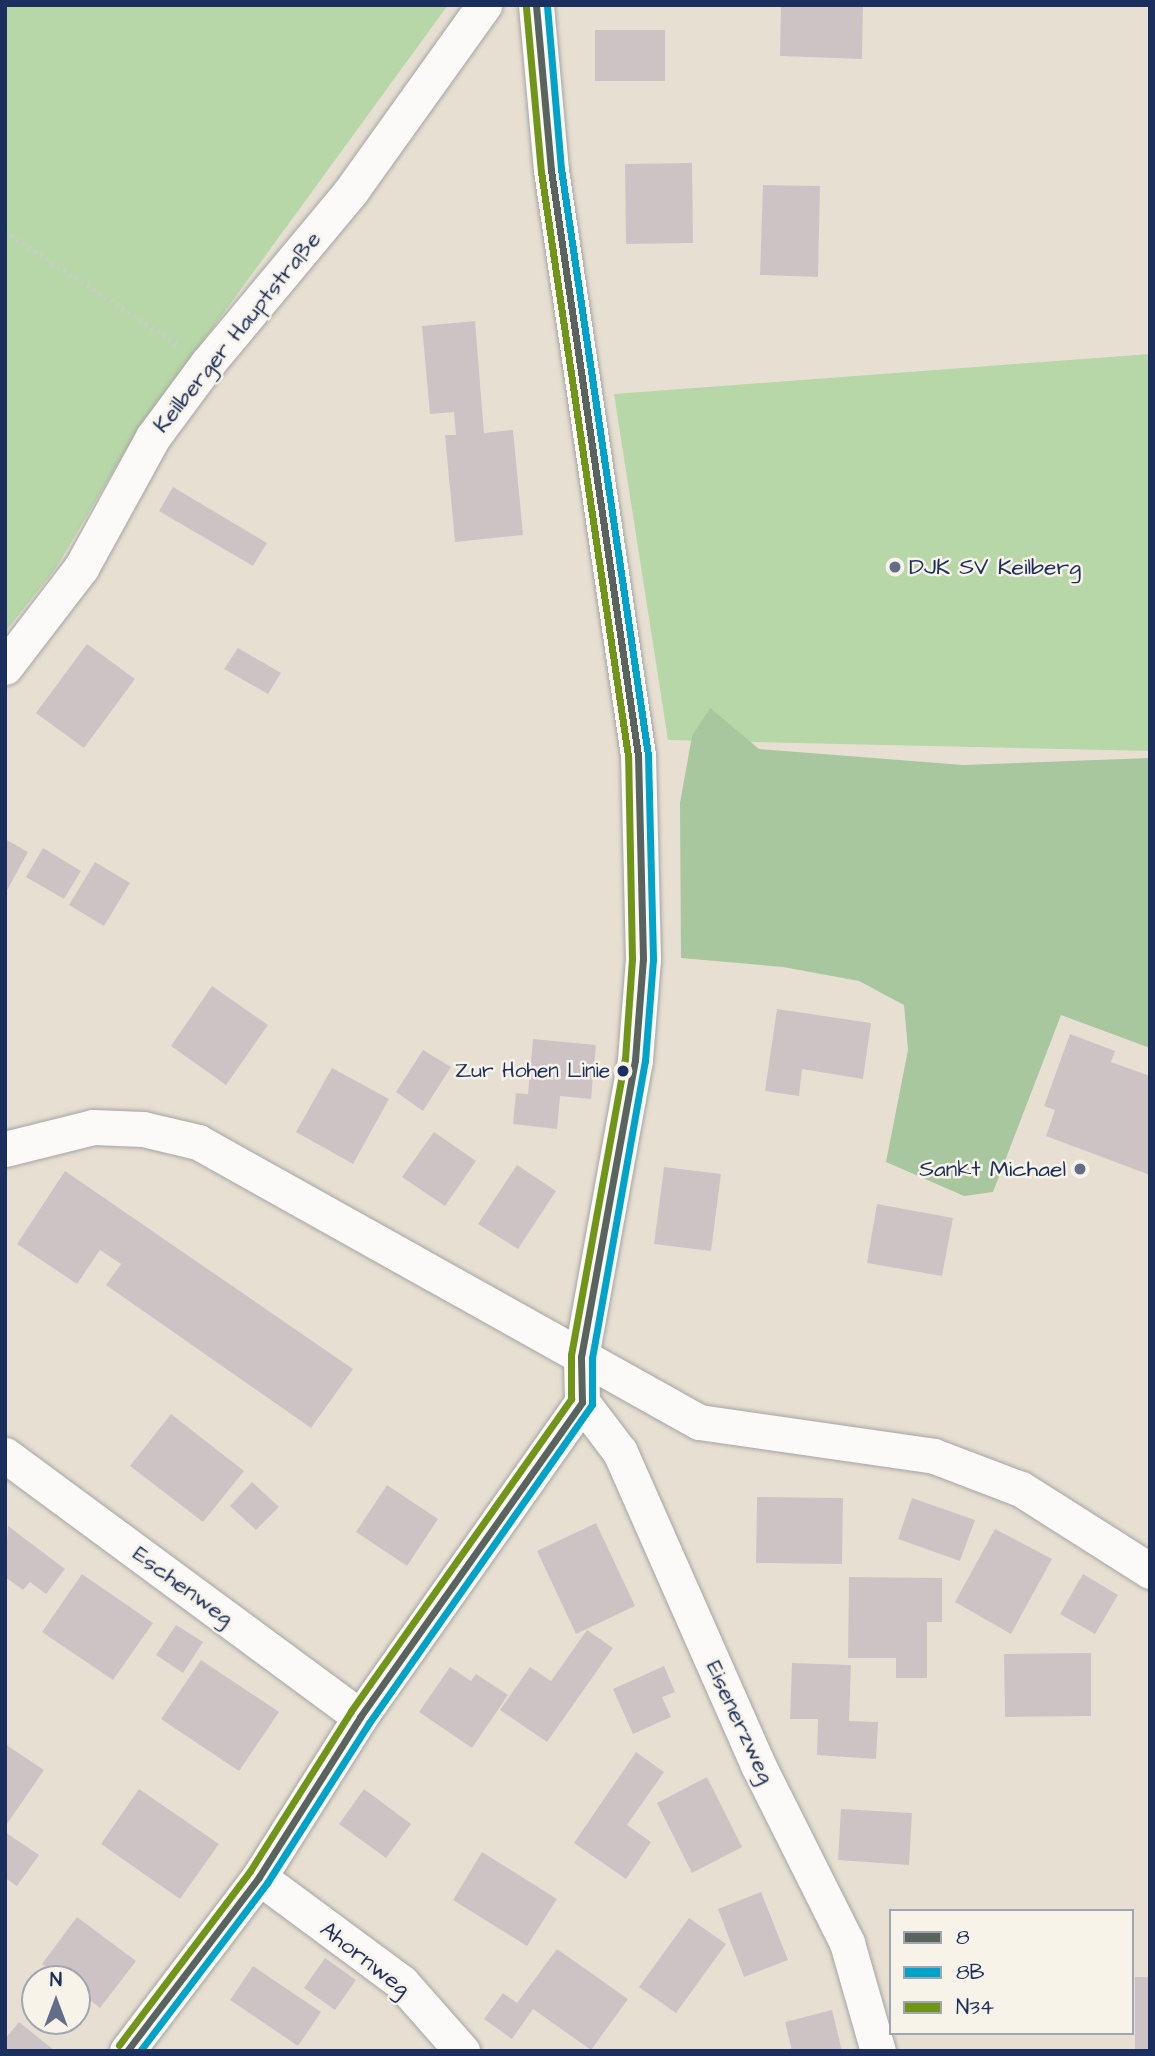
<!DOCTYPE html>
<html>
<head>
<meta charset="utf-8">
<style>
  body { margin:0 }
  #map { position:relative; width:1155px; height:2056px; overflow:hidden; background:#e7e0d2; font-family:"Architects Daughter",sans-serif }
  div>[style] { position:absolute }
  .green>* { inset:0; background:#b8d7a8 }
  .forest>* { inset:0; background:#a8c79e }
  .building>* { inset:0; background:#cec3c4 }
  .path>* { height:4.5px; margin-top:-2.25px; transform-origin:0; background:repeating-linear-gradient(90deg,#cbcbca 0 2px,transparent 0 7px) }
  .roads { filter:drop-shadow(0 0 2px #a5a4a2) drop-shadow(0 0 2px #a5a4a2) }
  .street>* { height:35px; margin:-17.5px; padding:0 17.5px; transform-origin:17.5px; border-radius:17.5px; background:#fbfaf8 }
  .bus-1>* { height:7px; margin:-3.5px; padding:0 3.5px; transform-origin:3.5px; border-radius:3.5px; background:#59645e }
  .bus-2>* { height:7px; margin:-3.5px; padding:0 3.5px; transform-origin:3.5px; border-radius:3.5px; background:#01a3c8 }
  .bus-3>* { height:7px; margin:-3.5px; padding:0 3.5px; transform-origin:3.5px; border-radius:3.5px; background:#719519 }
  .dots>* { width:19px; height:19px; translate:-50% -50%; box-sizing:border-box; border:4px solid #f7f3e8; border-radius:50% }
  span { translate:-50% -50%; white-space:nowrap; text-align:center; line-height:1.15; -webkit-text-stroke:5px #f7f3e8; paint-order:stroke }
  .bus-label { font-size:21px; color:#1b2f5e }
  .right { translate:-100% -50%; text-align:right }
  .street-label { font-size:23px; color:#1b2f5e }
  .poi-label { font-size:23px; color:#1b2f5e }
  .left { translate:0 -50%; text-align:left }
  .frame { position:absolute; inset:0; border:7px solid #1b2f5e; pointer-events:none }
  .legend { position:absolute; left:889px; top:1909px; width:245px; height:126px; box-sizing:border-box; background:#f7f3e8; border:2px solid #9fa5b1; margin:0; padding:9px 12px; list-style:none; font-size:21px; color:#1b2f5e }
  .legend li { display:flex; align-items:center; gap:14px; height:35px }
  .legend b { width:35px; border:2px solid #9fa5b1 }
  .north { position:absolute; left:21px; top:1965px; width:70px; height:70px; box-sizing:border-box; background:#f7f3e8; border:2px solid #9fa5b1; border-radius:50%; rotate:0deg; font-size:19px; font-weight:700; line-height:28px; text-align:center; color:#1b2f5e }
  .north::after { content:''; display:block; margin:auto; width:24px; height:32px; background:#626d87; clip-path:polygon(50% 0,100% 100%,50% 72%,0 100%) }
</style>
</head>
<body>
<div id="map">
  <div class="green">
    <div style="clip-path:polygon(5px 5px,448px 5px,134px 436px,56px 568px,5px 632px)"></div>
    <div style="clip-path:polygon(1150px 354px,1150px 751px,668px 740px,614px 394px)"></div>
  </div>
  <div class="forest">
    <div style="clip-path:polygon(710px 708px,759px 749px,963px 765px,1150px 758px,1150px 1048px,1061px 1015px,993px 1192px,964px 1196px,886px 1162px,908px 1050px,904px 1005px,859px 981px,783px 967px,681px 958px,680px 803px,692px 736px)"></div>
  </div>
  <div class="building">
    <div style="clip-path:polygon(781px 5px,863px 5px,862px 59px,780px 56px)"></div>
    <div style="clip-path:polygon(595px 30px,665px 30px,665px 81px,595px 81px)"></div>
    <div style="clip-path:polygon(692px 163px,693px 243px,626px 244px,625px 164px)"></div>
    <div style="clip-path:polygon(763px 185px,820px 186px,818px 277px,760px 275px)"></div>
    <div style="clip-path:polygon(475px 321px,484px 433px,513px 430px,523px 535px,455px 542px,445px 435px,456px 435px,454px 412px,430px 414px,422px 326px)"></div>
    <div style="clip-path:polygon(173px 487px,267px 543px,253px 566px,159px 511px)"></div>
    <div style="clip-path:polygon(87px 644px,135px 679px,84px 748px,36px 713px)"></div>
    <div style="clip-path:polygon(238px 648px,281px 673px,268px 694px,224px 669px)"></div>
    <div style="clip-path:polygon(5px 839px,28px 852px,5px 894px)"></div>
    <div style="clip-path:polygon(43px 848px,81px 871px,64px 899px,26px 877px)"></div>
    <div style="clip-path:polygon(95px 862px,130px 883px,104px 926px,69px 905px)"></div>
    <div style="clip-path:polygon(212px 986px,268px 1025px,226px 1085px,171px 1046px)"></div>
    <div style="clip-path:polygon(777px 1009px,871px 1023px,863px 1079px,802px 1069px,799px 1096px,765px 1091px)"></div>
    <div style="clip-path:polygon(1070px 1034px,1115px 1051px,1111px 1062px,1150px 1076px,1150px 1175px,1046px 1136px,1055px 1110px,1044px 1106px)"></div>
    <div style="clip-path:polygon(533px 1039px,596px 1045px,591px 1099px,560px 1096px,557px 1129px,513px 1124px,516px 1093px,528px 1094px)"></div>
    <div style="clip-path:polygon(423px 1050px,451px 1067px,423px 1111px,396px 1092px)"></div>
    <div style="clip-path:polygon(332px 1068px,389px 1099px,353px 1164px,296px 1132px)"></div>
    <div style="clip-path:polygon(434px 1132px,476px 1161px,445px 1206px,402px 1177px)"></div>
    <div style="clip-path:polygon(517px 1165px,556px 1191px,518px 1249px,478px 1224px)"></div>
    <div style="clip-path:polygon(664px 1167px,721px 1174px,711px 1251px,654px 1244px)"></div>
    <div style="clip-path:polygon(65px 1171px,353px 1369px,311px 1428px,106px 1285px,121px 1264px,100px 1250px,77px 1284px,17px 1244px)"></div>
    <div style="clip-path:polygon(877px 1204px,953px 1218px,942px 1276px,867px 1263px)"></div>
    <div style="clip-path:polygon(171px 1414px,244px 1471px,203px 1522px,130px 1466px)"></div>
    <div style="clip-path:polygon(252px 1482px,279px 1507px,256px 1530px,230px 1506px)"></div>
    <div style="clip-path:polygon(387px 1485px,438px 1519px,407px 1566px,356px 1532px)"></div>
    <div style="clip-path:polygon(757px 1497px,843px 1498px,842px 1564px,756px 1563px)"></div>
    <div style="clip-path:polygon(912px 1498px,975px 1520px,960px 1561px,898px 1539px)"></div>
    <div style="clip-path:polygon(596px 1523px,635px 1606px,576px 1634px,537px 1551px)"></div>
    <div style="clip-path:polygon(8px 1526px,65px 1569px,46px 1594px,30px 1582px,23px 1590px,5px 1577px)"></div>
    <div style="clip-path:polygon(995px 1529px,1052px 1559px,1011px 1634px,955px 1602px)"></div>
    <div style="clip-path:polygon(82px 1574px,153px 1623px,113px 1680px,42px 1632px)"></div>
    <div style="clip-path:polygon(1083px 1574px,1118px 1595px,1095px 1634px,1060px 1614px)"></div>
    <div style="clip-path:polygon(849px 1577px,942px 1578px,942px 1622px,927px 1622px,927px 1678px,896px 1678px,896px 1658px,848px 1658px)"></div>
    <div style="clip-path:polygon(176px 1625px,203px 1642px,183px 1673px,156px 1655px)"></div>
    <div style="clip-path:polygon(587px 1630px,613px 1648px,547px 1742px,500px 1710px,530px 1667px,551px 1681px)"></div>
    <div style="clip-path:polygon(1091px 1653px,1091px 1716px,1005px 1717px,1004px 1654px)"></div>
    <div style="clip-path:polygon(201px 1660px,279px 1712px,239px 1771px,161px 1719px)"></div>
    <div style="clip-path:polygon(792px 1663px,851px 1665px,849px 1721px,878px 1722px,876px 1759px,817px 1755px,818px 1719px,790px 1719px)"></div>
    <div style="clip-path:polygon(664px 1666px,675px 1692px,662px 1697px,671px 1717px,633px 1734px,613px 1689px)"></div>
    <div style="clip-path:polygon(450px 1667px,471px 1681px,476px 1674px,508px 1695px,472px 1748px,419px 1712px)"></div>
    <div style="clip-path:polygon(5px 1744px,44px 1770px,5px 1827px)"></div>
    <div style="clip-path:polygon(636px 1752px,664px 1772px,627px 1825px,651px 1842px,626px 1879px,574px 1843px)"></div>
    <div style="clip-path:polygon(707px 1777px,742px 1847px,692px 1873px,657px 1803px)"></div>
    <div style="clip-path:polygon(139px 1789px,219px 1844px,180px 1899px,101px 1844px)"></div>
    <div style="clip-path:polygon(364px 1789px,411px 1824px,386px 1858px,339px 1824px)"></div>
    <div style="clip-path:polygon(841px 1809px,912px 1813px,909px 1865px,838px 1860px)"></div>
    <div style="clip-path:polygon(5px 1832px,39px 1855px,17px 1886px,5px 1878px)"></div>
    <div style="clip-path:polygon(482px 1852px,557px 1899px,527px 1946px,453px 1900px)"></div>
    <div style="clip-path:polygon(761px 1892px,788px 1960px,744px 1977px,718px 1909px)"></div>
    <div style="clip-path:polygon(77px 1917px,136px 1961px,100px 2008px,77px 1990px,77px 1979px,62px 1979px,42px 1964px)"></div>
    <div style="clip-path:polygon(689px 1918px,726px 1944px,676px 2013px,639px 1987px)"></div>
    <div style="clip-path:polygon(557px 1949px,628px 1999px,591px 2050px,533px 2009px,512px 2039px,484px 2019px,503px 1993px,517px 2003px)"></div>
    <div style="clip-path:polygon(325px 1958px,356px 1980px,335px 2010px,304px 1988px)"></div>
    <div style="clip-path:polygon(253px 1966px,321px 2012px,298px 2046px,230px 2000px)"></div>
    <div style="clip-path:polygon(1135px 1977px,1150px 1977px,1150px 2051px,1135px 2051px)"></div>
    <div style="clip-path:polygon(832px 2010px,842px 2051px,792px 2051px,785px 2022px)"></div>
    <div style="clip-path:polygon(19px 2022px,55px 2051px,5px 2051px,5px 2039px)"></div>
  </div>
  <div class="path">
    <div style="left:5px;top:232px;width:205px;rotate:33.1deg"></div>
  </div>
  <div class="roads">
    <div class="street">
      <div style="left:5px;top:667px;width:125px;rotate:-52.5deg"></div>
      <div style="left:81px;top:568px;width:149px;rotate:-61.2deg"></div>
      <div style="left:153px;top:437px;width:91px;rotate:-53.5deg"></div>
      <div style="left:207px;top:364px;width:225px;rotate:-50.2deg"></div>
      <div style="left:351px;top:191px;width:229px;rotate:-54.4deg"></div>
      <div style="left:5px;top:1149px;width:91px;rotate:-14deg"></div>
      <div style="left:93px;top:1127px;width:50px;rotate:2.3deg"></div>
      <div style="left:143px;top:1129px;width:57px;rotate:13.3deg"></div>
      <div style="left:198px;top:1142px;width:574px;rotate:29.2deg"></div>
      <div style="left:699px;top:1422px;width:237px;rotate:8.2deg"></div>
      <div style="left:934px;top:1456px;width:93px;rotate:20.8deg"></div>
      <div style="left:1021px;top:1489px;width:153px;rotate:32.4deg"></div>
      <div style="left:582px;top:1402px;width:63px;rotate:52.8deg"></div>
      <div style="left:620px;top:1452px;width:342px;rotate:66.2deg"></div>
      <div style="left:758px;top:1765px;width:199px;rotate:63.4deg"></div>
      <div style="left:847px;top:1943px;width:112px;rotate:74deg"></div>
      <div style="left:5px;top:1455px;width:441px;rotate:36.4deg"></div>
      <div style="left:259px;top:1877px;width:178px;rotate:36.5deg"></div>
      <div style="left:402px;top:1983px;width:91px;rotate:48.6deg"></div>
      <div style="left:127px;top:2051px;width:218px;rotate:-52.8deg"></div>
      <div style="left:259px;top:1877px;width:189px;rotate:-57.7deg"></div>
      <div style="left:360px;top:1717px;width:385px;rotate:-54.8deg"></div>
      <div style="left:582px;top:1402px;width:45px;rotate:-91.3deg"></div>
      <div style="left:581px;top:1357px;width:302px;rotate:-79.7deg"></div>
      <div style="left:635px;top:1060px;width:101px;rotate:-85.5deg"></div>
      <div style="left:643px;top:959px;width:204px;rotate:-91.4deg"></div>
      <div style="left:638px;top:755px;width:591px;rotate:-98.46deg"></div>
      <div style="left:551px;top:170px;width:166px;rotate:-95.2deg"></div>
    </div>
  </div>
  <div class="bus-1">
    <div style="left:127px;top:2051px;width:218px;rotate:-52.8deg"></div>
    <div style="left:259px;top:1877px;width:189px;rotate:-57.7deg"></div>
    <div style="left:360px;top:1717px;width:385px;rotate:-54.8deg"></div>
    <div style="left:582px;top:1402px;width:45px;rotate:-91.3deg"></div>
    <div style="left:581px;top:1357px;width:302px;rotate:-79.7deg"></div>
    <div style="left:635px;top:1060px;width:101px;rotate:-85.5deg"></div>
    <div style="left:643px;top:959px;width:204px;rotate:-91.4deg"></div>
    <div style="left:638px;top:755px;width:591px;rotate:-98.46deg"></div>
    <div style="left:551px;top:170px;width:166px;rotate:-95.2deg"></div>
  </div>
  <div class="bus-2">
    <div style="left:140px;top:2051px;width:211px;rotate:-52.9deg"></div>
    <div style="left:267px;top:1883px;width:190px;rotate:-57.5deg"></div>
    <div style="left:369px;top:1723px;width:389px;rotate:-55deg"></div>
    <div style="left:592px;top:1404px;width:46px;rotate:-90deg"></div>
    <div style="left:592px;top:1358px;width:302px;rotate:-79.9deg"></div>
    <div style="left:645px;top:1061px;width:102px;rotate:-85.5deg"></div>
    <div style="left:653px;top:959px;width:204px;rotate:-91.4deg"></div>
    <div style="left:648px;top:755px;width:592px;rotate:-98.44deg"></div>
    <div style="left:561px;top:169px;width:165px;rotate:-94.9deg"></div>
  </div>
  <div class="bus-3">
    <div style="left:119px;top:2045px;width:218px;rotate:-53deg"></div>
    <div style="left:250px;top:1871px;width:189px;rotate:-57.7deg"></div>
    <div style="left:351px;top:1711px;width:382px;rotate:-54.8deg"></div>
    <div style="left:571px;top:1399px;width:44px;rotate:-90deg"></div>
    <div style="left:571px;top:1355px;width:301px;rotate:-79.7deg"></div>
    <div style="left:625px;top:1059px;width:100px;rotate:-86deg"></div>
    <div style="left:632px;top:959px;width:203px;rotate:-91.1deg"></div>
    <div style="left:628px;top:756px;width:590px;rotate:-98.47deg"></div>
    <div style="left:541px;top:172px;width:167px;rotate:-95.2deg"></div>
  </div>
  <div class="dots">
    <div style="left:895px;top:567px;background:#626d87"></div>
    <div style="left:623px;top:1071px;background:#1b2f5e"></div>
    <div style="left:1080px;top:1169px;background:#626d87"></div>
  </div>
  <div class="bus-label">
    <span class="right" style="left:610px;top:1071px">Zur Hohen Linie</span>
  </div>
  <div class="street-label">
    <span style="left:237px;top:332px;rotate:-51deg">Keilberger Hauptstraße</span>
    <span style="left:183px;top:1586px;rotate:36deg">Eschenweg</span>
    <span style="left:740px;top:1722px;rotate:65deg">Eisenerzweg</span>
    <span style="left:365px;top:1959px;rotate:38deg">Ahornweg</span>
  </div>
  <div class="poi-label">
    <span class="left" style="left:909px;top:567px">DJK SV Keilberg</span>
    <span class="right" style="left:1066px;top:1169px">Sankt Michael</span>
  </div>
  <div class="frame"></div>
  <ul class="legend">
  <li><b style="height:9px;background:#59645e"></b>8</li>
  <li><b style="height:9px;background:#01a3c8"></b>8B</li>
  <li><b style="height:9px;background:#719519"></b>N34</li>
  </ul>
  <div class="north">N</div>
</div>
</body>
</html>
